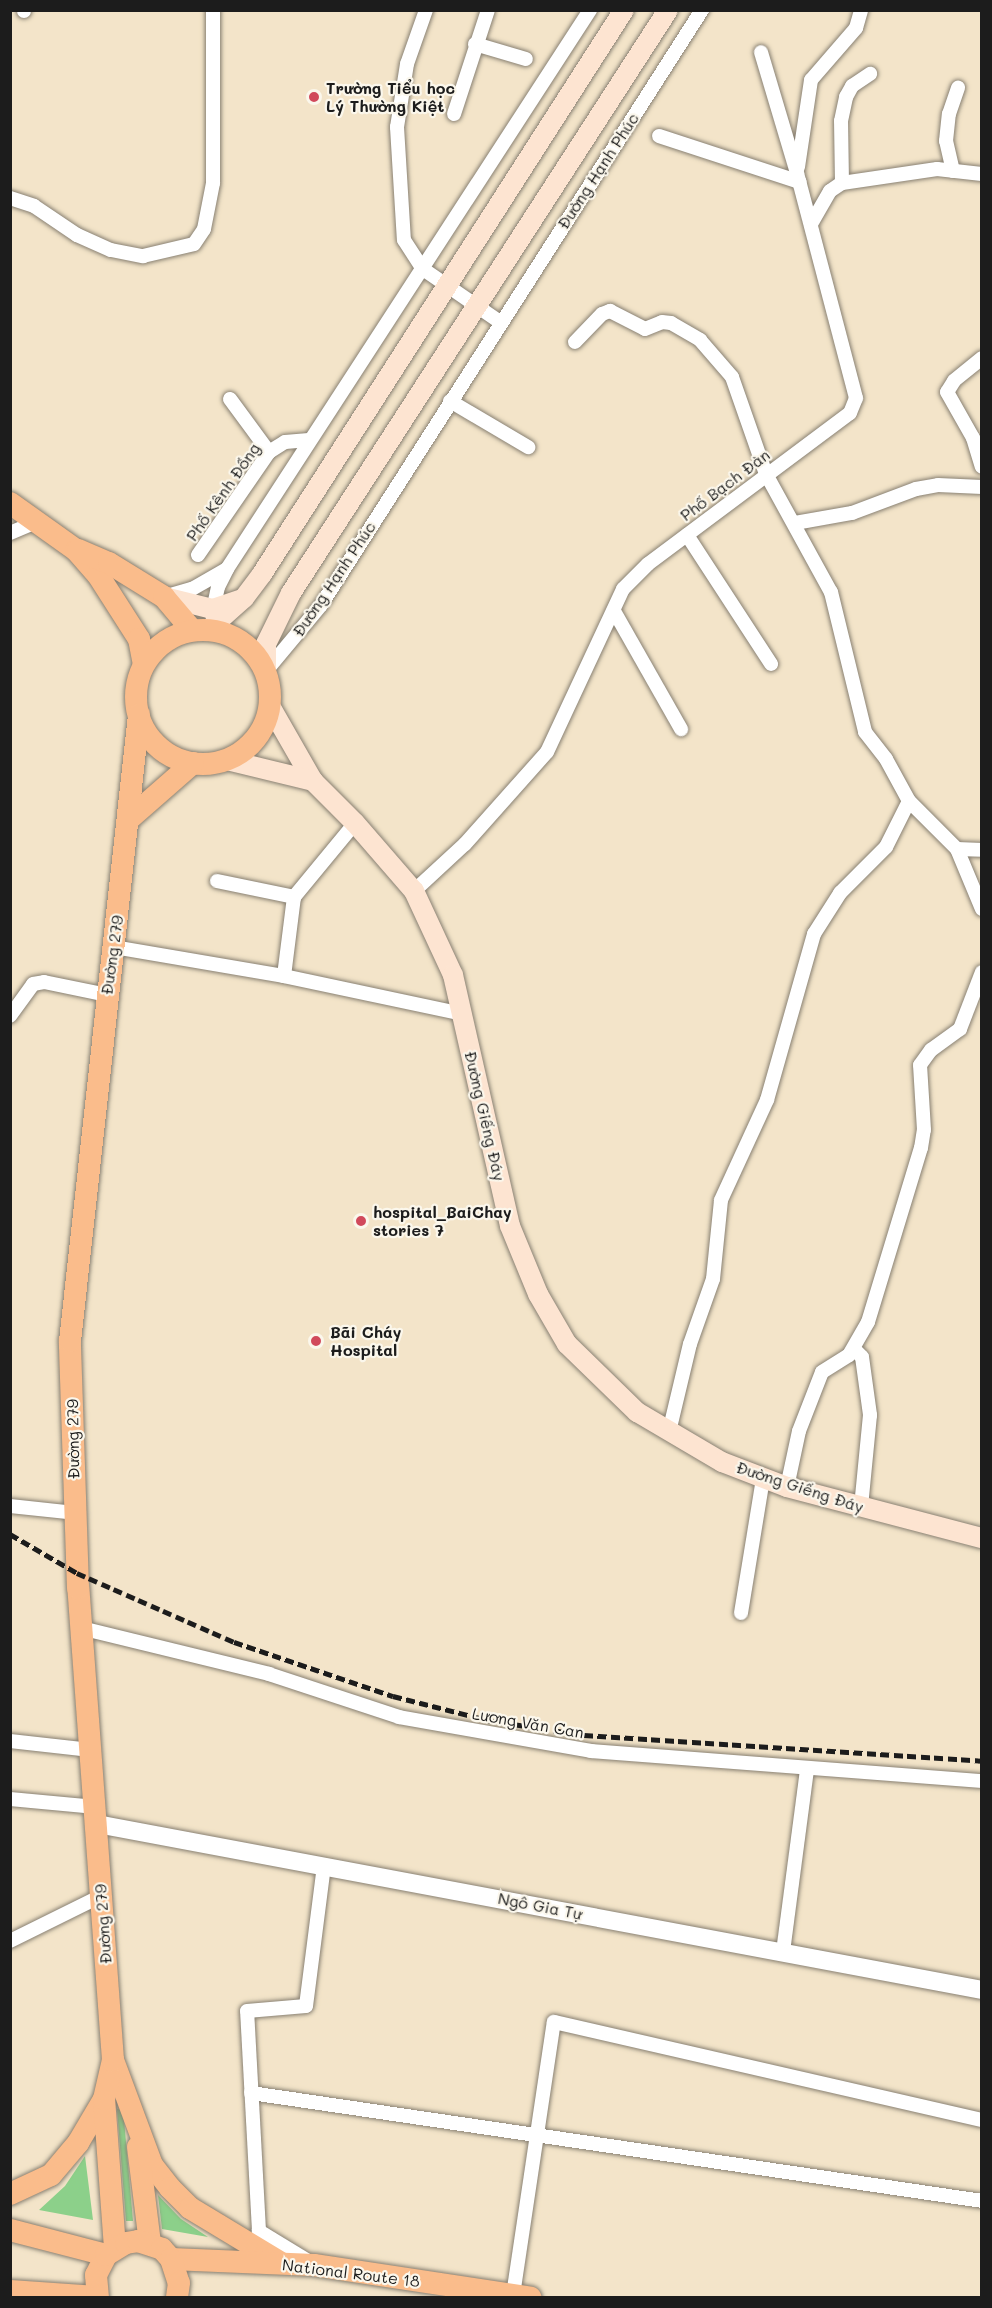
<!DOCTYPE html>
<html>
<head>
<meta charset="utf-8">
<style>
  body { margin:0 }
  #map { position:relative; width:992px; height:2308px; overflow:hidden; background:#f3e4c9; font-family:Mali,sans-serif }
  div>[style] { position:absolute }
  .green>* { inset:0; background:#8cd08a }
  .roads { filter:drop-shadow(0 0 2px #888072) drop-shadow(0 0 2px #888072) }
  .minor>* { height:14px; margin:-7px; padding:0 7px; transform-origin:7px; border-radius:7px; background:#fff }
  .tertiary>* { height:18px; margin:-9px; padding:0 9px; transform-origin:9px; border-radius:9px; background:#fff }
  .secondary>* { height:20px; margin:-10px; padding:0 10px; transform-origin:10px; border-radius:10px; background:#fde4d1 }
  .primary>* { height:22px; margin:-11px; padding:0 11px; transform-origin:11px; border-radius:11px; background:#fabc8b }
  .primary>.ring { margin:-11px; padding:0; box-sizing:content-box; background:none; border:22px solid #fabc8b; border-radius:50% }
  .rail>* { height:4.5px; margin-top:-2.25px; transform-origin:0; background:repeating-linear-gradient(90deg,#1c1c1c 0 9px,transparent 0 13.5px) }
  .dots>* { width:16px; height:16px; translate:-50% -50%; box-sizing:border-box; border:3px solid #fbf7ec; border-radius:50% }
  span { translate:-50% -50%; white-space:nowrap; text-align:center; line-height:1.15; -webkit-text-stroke:4.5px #fbf7ec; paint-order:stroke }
  .poi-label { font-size:16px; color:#1c1c1c; font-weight:700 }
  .left { translate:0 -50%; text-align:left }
  .street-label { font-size:16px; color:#1c1c1c }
  .frame { position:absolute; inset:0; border:12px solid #1c1c1c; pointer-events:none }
</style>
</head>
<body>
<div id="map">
  <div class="green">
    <div style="clip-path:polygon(123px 2108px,133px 2221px,126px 2221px,117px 2109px)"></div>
    <div style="clip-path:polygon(85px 2156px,93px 2220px,39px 2210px,65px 2186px)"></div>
    <div style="clip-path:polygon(158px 2195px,181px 2219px,208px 2237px,162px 2229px)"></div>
  </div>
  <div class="roads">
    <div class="minor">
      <div style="left:24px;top:10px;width:1px;rotate:90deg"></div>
      <div style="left:426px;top:10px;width:57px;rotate:109.4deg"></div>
      <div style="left:407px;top:64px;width:64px;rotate:99deg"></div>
      <div style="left:397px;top:127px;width:113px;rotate:86.5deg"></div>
      <div style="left:404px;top:240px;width:35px;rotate:57deg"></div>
      <div style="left:423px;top:269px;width:93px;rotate:34.5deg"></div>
      <div style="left:475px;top:44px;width:53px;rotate:16.4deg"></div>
      <div style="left:454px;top:114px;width:109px;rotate:-71.9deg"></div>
      <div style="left:659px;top:136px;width:148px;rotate:18.1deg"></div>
      <div style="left:798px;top:167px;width:88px;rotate:-81.5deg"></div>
      <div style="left:811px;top:80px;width:69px;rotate:-49.1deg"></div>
      <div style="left:856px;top:28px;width:19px;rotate:-74deg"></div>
      <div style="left:953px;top:171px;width:31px;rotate:-103deg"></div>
      <div style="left:946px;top:141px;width:27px;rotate:-84deg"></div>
      <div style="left:949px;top:114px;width:28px;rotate:-71deg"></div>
      <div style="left:842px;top:183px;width:62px;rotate:-90.9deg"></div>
      <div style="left:841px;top:121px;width:25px;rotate:-78deg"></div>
      <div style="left:846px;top:97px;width:13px;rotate:-61deg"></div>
      <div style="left:852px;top:86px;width:22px;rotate:-34deg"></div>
      <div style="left:10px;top:198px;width:25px;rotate:18deg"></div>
      <div style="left:34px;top:206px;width:52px;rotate:34deg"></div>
      <div style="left:77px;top:235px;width:37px;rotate:24deg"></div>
      <div style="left:111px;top:250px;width:33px;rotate:11deg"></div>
      <div style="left:143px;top:256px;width:52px;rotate:-13.2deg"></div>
      <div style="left:194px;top:244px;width:18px;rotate:-56deg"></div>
      <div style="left:204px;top:229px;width:47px;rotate:-78.9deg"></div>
      <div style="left:213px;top:183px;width:173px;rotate:-90deg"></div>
      <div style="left:811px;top:224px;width:38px;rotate:-60deg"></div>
      <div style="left:830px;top:191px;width:14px;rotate:-34deg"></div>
      <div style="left:842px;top:183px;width:96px;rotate:-8.4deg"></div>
      <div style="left:937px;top:169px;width:45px;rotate:6.3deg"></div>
      <div style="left:575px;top:342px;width:39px;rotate:-46deg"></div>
      <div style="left:602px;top:314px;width:9px;rotate:-21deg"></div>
      <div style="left:610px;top:311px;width:39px;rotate:27deg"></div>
      <div style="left:645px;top:329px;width:18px;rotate:-22deg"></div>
      <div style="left:662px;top:322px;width:9px;rotate:6deg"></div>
      <div style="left:671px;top:323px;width:34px;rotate:30deg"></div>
      <div style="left:700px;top:340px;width:49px;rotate:49.1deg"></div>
      <div style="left:732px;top:377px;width:103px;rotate:70.7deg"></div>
      <div style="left:766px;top:474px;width:135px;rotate:61.2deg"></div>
      <div style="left:831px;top:592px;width:144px;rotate:76.3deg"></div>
      <div style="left:865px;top:732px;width:34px;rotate:52deg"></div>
      <div style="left:886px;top:759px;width:48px;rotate:61.3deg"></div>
      <div style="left:909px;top:801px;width:68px;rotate:45deg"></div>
      <div style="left:957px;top:849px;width:65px;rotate:67.4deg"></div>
      <div style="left:982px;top:358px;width:36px;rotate:141deg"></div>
      <div style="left:954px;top:381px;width:13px;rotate:122deg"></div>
      <div style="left:947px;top:392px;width:53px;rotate:60.5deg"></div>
      <div style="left:973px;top:438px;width:30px;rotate:73deg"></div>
      <div style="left:230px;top:399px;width:66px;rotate:53.7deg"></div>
      <div style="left:450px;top:401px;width:91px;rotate:30.5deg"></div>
      <div style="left:795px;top:523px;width:58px;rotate:-10deg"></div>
      <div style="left:852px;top:513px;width:68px;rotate:-20.6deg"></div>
      <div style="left:916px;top:489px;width:22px;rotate:-10deg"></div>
      <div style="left:938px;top:485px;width:44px;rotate:2.6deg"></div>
      <div style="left:10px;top:533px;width:30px;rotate:-23deg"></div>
      <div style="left:687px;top:535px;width:154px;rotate:56.9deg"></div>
      <div style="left:198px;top:555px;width:125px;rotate:-55.4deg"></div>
      <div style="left:269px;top:452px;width:19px;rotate:-32deg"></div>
      <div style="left:285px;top:442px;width:24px;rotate:-5deg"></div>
      <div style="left:167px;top:596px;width:26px;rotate:-16deg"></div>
      <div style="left:192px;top:589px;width:40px;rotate:-29.7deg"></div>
      <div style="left:614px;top:611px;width:136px;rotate:60.4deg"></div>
      <div style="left:212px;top:615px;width:29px;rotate:-78deg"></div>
      <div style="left:218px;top:587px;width:20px;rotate:-63deg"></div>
      <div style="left:227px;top:569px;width:667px;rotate:-57deg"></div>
      <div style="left:266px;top:671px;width:86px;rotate:-50.2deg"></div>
      <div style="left:321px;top:605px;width:707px;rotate:-57.37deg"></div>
      <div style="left:957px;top:849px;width:25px;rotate:2deg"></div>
      <div style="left:217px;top:881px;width:79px;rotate:11.7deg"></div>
      <div style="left:414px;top:891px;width:69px;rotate:-42.7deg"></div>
      <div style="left:465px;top:844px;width:123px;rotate:-48.3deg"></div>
      <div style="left:547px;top:752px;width:180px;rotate:-65deg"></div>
      <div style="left:623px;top:589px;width:35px;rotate:-45deg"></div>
      <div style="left:648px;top:564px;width:252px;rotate:-36.8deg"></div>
      <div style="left:850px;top:413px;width:16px;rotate:-68deg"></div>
      <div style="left:856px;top:398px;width:233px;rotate:-104.7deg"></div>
      <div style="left:797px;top:173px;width:126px;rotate:-106.6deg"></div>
      <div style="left:114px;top:947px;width:172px;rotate:9.7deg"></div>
      <div style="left:284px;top:976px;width:183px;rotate:12deg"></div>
      <div style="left:284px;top:976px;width:80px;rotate:-82.8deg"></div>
      <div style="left:294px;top:897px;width:96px;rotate:-50.5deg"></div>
      <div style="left:10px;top:1016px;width:39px;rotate:-54deg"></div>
      <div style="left:33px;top:984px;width:11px;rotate:-10deg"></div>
      <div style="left:44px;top:982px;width:64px;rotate:11.7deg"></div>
      <div style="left:854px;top:1349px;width:11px;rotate:45deg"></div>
      <div style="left:862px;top:1357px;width:59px;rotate:82.1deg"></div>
      <div style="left:870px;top:1415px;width:92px;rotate:95.6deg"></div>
      <div style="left:669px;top:1432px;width:90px;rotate:-76.6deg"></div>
      <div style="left:690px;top:1344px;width:69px;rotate:-70.5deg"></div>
      <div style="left:713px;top:1279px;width:79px;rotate:-84.2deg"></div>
      <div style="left:721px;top:1200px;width:110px;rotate:-65.3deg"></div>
      <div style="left:767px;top:1100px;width:173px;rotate:-74.2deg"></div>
      <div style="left:814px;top:934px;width:49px;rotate:-57.6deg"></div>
      <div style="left:840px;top:893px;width:65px;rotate:-45deg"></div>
      <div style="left:886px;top:847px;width:51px;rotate:-63.4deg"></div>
      <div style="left:787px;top:1487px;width:57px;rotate:-77.9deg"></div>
      <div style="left:799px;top:1431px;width:63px;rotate:-68.7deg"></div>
      <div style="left:822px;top:1372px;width:32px;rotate:-32deg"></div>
      <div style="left:849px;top:1355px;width:38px;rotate:-60deg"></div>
      <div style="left:868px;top:1322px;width:182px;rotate:-73.1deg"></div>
      <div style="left:921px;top:1148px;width:18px;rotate:-81deg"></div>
      <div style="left:924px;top:1130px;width:65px;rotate:-93.5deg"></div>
      <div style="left:920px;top:1065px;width:19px;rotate:-54deg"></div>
      <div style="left:931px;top:1050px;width:36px;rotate:-36deg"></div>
      <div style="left:960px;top:1029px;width:61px;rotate:-68.9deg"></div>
      <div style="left:10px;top:1506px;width:65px;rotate:6.1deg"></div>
      <div style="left:741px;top:1613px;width:137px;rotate:-80.7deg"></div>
      <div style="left:81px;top:1628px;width:194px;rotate:13.7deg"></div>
      <div style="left:269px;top:1674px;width:137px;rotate:18.3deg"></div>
      <div style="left:399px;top:1717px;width:195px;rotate:10deg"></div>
      <div style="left:591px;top:1751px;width:392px;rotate:4.4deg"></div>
      <div style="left:10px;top:1741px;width:81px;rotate:6.4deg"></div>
      <div style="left:10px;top:1799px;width:86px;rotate:5.3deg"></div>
      <div style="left:10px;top:1941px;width:102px;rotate:-26.3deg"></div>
      <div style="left:783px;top:1952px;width:185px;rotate:-82.5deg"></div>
      <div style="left:251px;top:2093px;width:739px;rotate:8.4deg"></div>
      <div style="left:310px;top:2262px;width:60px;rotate:-148.7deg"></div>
      <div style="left:259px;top:2231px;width:220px;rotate:-93.1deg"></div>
      <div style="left:247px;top:2011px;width:59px;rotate:-4.8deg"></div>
      <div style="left:306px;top:2006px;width:141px;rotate:-82.7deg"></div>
      <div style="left:513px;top:2295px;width:276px;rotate:-81.5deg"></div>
      <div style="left:554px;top:2022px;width:439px;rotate:12.9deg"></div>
    </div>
    <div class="tertiary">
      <div style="left:97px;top:1824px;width:900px;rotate:10.62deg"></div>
    </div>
    <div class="secondary">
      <div style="left:164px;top:597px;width:50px;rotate:13.8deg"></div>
      <div style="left:213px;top:609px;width:28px;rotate:-19deg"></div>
      <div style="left:208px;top:630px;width:48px;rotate:-41.6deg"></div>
      <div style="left:244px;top:598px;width:30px;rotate:-53deg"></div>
      <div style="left:262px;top:574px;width:670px;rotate:-57.31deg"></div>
      <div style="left:266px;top:671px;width:27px;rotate:-90deg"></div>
      <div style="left:266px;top:644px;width:57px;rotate:-63.9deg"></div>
      <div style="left:291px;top:593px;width:694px;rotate:-57.11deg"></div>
      <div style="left:270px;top:706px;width:86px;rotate:60.2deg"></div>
      <div style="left:313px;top:781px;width:59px;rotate:45deg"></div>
      <div style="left:355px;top:823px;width:90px;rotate:49.1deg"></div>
      <div style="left:414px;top:891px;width:93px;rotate:65.1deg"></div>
      <div style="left:453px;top:975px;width:257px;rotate:77.2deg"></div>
      <div style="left:510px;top:1226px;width:74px;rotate:67.6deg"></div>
      <div style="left:538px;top:1294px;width:58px;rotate:59.9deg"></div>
      <div style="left:567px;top:1344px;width:98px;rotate:44.2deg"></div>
      <div style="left:637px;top:1412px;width:99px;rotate:30.5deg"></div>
      <div style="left:722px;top:1462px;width:70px;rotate:21deg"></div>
      <div style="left:787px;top:1487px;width:202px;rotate:14.7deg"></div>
      <div style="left:227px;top:760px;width:89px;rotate:13.7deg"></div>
    </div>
    <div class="primary">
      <div style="left:10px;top:503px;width:81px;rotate:35.5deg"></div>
      <div style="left:76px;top:550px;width:33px;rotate:49deg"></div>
      <div style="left:98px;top:575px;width:76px;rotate:57.4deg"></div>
      <div style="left:139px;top:639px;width:25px;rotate:79deg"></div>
      <div style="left:78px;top:550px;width:34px;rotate:23deg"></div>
      <div style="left:109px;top:563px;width:65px;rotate:31.7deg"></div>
      <div style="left:164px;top:597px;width:43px;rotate:49.7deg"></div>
      <div class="ring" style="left:136px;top:630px;width:112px;height:112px"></div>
      <div style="left:129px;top:819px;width:85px;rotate:-41.2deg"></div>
      <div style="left:113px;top:2060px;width:112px;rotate:69.6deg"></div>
      <div style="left:152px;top:2165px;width:29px;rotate:52deg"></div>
      <div style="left:170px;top:2188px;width:28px;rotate:45deg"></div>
      <div style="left:190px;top:2208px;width:106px;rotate:31.1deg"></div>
      <div style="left:138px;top:2147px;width:97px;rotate:82.9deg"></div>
      <div style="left:10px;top:2194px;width:45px;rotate:-24.9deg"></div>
      <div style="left:51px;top:2175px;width:42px;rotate:-49.8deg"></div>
      <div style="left:78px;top:2143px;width:51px;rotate:-59.4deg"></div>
      <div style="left:10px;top:2230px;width:99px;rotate:14.6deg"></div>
      <div style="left:115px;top:2248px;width:149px;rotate:-94.2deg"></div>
      <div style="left:104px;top:2099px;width:40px;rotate:-77deg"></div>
      <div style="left:113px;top:2060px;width:473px;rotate:-94.2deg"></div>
      <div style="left:78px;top:1588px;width:247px;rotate:-91.9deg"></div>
      <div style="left:70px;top:1341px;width:630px;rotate:-83.71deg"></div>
      <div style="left:171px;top:2259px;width:143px;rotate:2.4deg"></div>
      <div style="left:314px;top:2265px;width:219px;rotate:8.6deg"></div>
      <div style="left:10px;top:2291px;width:87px;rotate:3.9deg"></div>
      <div style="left:98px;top:2298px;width:23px;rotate:-95deg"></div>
      <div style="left:96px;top:2275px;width:22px;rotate:-63deg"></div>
      <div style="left:106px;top:2255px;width:23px;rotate:-31deg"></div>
      <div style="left:126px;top:2243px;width:12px;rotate:-9deg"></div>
      <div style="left:138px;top:2241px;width:25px;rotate:18deg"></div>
      <div style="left:162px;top:2249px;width:13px;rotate:48deg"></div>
      <div style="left:171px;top:2259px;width:25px;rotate:72deg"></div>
      <div style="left:179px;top:2283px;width:15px;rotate:98deg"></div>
    </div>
  </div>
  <div class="rail">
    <div style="left:10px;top:1534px;width:78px;rotate:30.2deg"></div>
    <div style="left:77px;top:1573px;width:171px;rotate:23.7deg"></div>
    <div style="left:234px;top:1642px;width:168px;rotate:18.8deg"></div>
    <div style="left:393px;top:1696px;width:97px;rotate:14.3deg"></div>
    <div style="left:487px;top:1720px;width:98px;rotate:8.8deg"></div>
    <div style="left:584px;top:1735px;width:399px;rotate:3.7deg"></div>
  </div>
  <div class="dots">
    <div style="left:314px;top:97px;background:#d1495b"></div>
    <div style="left:361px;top:1221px;background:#d1495b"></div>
    <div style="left:316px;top:1341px;background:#d1495b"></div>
  </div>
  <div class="poi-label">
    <span class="left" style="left:326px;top:97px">Trường Tiểu học<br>Lý Thường Kiệt</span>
    <span class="left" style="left:373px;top:1221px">hospital_BaiChay<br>stories 7</span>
    <span class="left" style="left:330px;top:1341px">Bãi Cháy<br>Hospital</span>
  </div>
  <div class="street-label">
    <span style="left:598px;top:171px;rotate:-57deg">Đường Hạnh Phúc</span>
    <span style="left:725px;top:485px;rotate:-37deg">Phố Bạch Đàn</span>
    <span style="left:223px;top:492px;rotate:-55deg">Phố Kênh Đồng</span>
    <span style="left:334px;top:579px;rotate:-56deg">Đường Hạnh Phúc</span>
    <span style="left:112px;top:955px;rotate:-82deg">Đường 279</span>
    <span style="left:485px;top:1116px;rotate:77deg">Đường Giếng Đáy</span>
    <span style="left:73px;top:1439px;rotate:-91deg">Đường 279</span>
    <span style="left:800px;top:1487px;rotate:18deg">Đường Giếng Đáy</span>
    <span style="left:528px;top:1723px;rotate:10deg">Lương Văn Can</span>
    <span style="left:540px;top:1906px;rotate:11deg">Ngô Gia Tự</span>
    <span style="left:103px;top:1924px;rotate:-94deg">Đường 279</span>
    <span style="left:351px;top:2273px;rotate:7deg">National Route 18</span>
  </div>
  <div class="frame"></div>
</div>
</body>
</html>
